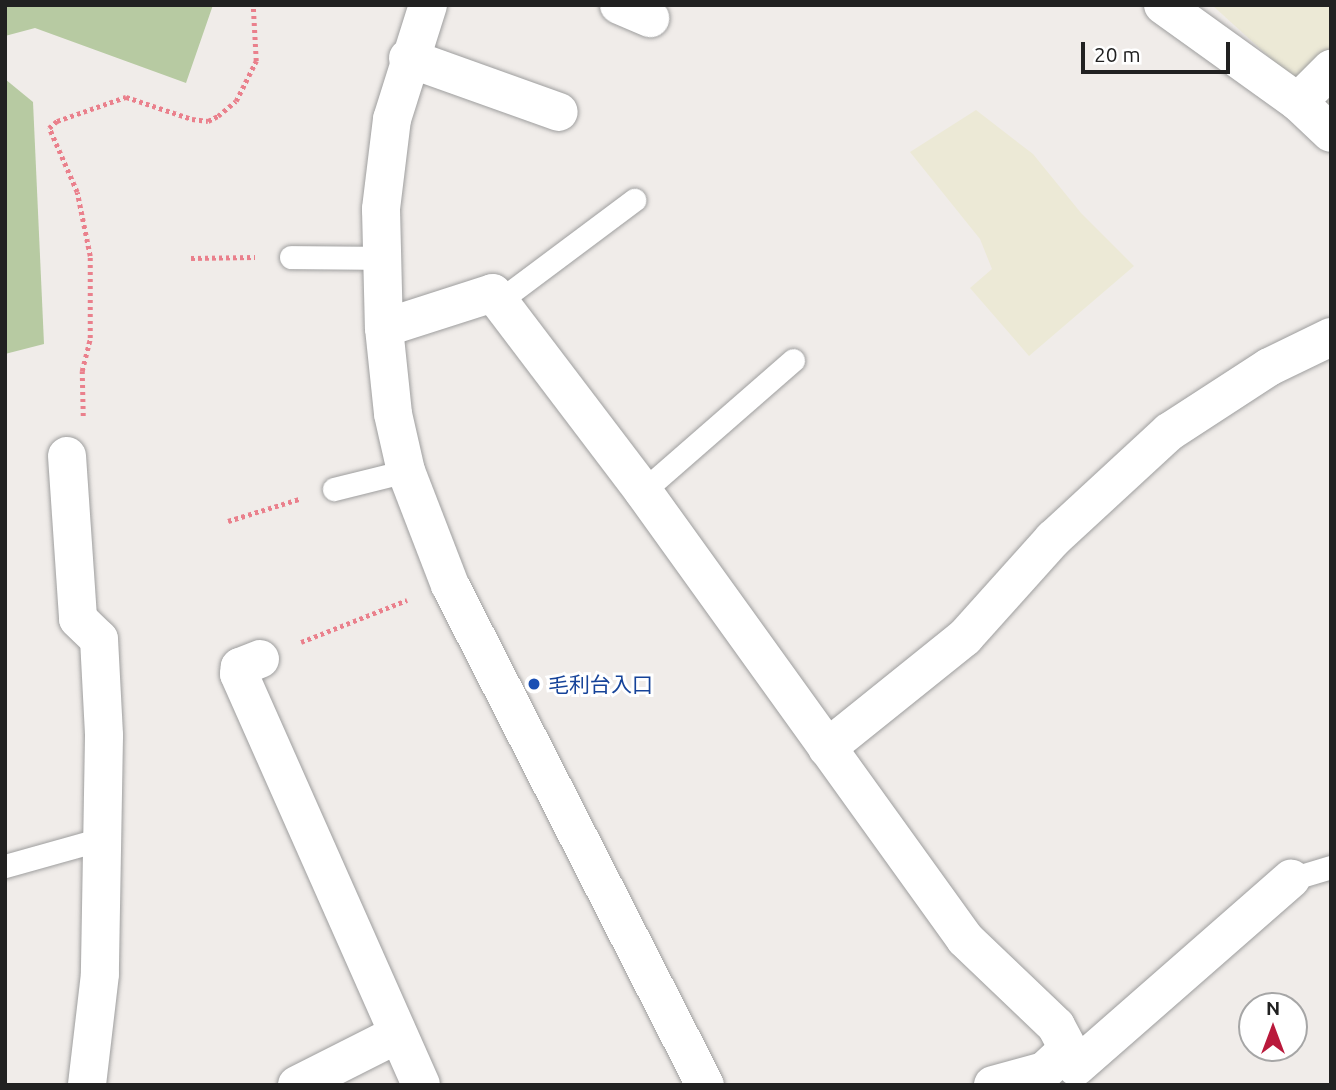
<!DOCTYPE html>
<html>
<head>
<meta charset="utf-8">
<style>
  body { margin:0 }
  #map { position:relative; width:1336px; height:1090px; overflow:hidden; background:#f0ece9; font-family:Ubuntu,"Noto Sans JP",sans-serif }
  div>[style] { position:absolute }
  .farmland>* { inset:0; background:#ece9d6 }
  .forest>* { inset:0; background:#b7caa2 }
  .path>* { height:4.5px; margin-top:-2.25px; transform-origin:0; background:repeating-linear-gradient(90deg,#ea808c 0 3.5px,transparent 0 7px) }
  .roads { filter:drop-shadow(0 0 2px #9e9e9e) drop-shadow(0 0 2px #9e9e9e) }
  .service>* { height:23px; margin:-11.5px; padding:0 11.5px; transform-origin:11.5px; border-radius:11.5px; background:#fff }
  .minor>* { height:38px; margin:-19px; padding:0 19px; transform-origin:19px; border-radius:19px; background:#fff }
  .tertiary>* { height:38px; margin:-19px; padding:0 19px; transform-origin:19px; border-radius:19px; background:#fff }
  .dots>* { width:19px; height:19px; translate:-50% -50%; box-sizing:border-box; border:4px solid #fff; border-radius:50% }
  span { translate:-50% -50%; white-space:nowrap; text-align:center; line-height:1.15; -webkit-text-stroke:6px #fff; paint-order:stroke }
  .transit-label { font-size:21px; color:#164399 }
  .left { translate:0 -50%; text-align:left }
  .frame { position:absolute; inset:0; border:7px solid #212121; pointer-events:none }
  .north { position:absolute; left:1238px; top:992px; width:70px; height:70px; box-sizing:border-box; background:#fff; border:2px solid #a6a6a6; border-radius:50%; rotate:0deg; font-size:19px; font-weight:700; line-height:28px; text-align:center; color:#212121 }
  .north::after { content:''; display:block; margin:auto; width:24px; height:32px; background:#b9193b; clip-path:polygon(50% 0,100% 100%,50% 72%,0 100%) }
  .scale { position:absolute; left:1081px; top:42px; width:149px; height:32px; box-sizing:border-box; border:4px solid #212121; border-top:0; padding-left:9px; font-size:21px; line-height:24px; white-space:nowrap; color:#212121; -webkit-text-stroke:5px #fff; paint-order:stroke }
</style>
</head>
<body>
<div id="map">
  <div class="farmland">
    <div style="clip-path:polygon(1212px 5px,1331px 5px,1331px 113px)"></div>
    <div style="clip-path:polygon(976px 110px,1033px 154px,1081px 213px,1134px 266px,1029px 356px,970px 288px,992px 269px,980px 239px,910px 152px)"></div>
  </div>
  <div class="forest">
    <div style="clip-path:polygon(5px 5px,213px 5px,186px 83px,35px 28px,5px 36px)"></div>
    <div style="clip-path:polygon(5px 79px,33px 102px,44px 344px,5px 354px)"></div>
  </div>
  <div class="path">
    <div style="left:191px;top:258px;width:64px;rotate:-0.9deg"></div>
    <div style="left:83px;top:416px;width:45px;rotate:-91.3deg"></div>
    <div style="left:82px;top:371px;width:34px;rotate:-76deg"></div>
    <div style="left:90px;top:338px;width:82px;rotate:-90deg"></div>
    <div style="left:90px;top:256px;width:65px;rotate:-101.5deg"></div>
    <div style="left:77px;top:192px;width:70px;rotate:-113.6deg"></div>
    <div style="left:49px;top:128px;width:11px;rotate:-41deg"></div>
    <div style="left:57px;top:121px;width:73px;rotate:-19.2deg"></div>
    <div style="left:126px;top:97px;width:70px;rotate:18.4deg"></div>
    <div style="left:192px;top:119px;width:16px;rotate:7deg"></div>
    <div style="left:208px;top:121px;width:11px;rotate:-27deg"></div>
    <div style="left:218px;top:116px;width:23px;rotate:-40deg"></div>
    <div style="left:236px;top:101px;width:45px;rotate:-63.4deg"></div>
    <div style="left:256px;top:61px;width:56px;rotate:-93.1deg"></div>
    <div style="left:228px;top:521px;width:74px;rotate:-17.2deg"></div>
    <div style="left:301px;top:642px;width:114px;rotate:-21.6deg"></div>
  </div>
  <div class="roads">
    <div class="service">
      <div style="left:291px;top:257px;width:91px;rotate:0.6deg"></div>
      <div style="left:499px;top:301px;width:169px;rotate:-36.8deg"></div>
      <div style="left:334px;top:489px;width:74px;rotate:-14deg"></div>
      <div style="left:643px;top:491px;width:199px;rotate:-41.1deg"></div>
      <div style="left:5px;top:866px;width:104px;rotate:-15.6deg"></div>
      <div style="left:1291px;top:879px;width:42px;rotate:-16.7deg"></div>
    </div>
    <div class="minor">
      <div style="left:619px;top:5px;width:34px;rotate:23deg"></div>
      <div style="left:408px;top:58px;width:160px;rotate:19.7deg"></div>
      <div style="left:1298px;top:102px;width:47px;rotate:-45deg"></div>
      <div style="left:384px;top:328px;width:114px;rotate:-17.8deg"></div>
      <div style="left:493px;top:293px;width:10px;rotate:53deg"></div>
      <div style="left:499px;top:301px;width:238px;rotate:52.8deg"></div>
      <div style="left:643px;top:491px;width:552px;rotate:54.29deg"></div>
      <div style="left:965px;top:939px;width:126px;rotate:43.7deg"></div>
      <div style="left:1056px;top:1026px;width:26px;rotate:62deg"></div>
      <div style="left:1068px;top:1049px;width:33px;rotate:137deg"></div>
      <div style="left:1044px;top:1071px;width:53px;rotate:164.6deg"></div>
      <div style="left:67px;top:456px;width:163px;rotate:86.1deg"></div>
      <div style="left:78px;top:619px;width:29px;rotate:44deg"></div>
      <div style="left:99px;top:639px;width:97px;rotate:87deg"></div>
      <div style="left:104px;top:736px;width:238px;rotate:91deg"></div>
      <div style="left:100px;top:974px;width:112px;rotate:96.7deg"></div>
      <div style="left:260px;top:659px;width:22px;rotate:158deg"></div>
      <div style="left:240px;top:667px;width:7px;rotate:98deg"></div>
      <div style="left:239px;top:674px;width:449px;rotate:66.1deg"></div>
      <div style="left:827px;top:748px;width:177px;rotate:-38.8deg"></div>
      <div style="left:965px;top:637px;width:132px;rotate:-48.1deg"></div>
      <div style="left:1053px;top:539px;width:158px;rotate:-42.7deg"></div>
      <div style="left:1169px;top:432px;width:119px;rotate:-33deg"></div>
      <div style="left:1269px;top:367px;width:69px;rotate:-25.8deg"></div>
      <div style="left:1076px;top:1067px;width:286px;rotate:-41.2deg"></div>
      <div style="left:297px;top:1085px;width:111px;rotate:-26.8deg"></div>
    </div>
    <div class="tertiary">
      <div style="left:428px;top:5px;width:120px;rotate:107.5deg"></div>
      <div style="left:392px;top:119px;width:91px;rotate:97deg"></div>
      <div style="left:381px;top:209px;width:119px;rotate:88.6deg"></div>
      <div style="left:384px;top:328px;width:86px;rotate:84deg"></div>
      <div style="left:393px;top:414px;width:58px;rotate:77.2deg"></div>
      <div style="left:406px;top:471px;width:122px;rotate:68.9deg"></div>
      <div style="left:450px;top:585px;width:561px;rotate:62.98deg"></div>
      <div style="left:1163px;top:5px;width:166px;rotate:35.7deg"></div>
      <div style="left:1298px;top:102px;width:45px;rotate:43.2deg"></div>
    </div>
  </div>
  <div class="dots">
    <div style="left:534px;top:684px;background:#1a4fb4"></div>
  </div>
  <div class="transit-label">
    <span class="left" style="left:548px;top:684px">毛利台入口</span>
  </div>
  <div class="frame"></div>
  <div class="north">N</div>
  <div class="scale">20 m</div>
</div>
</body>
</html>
